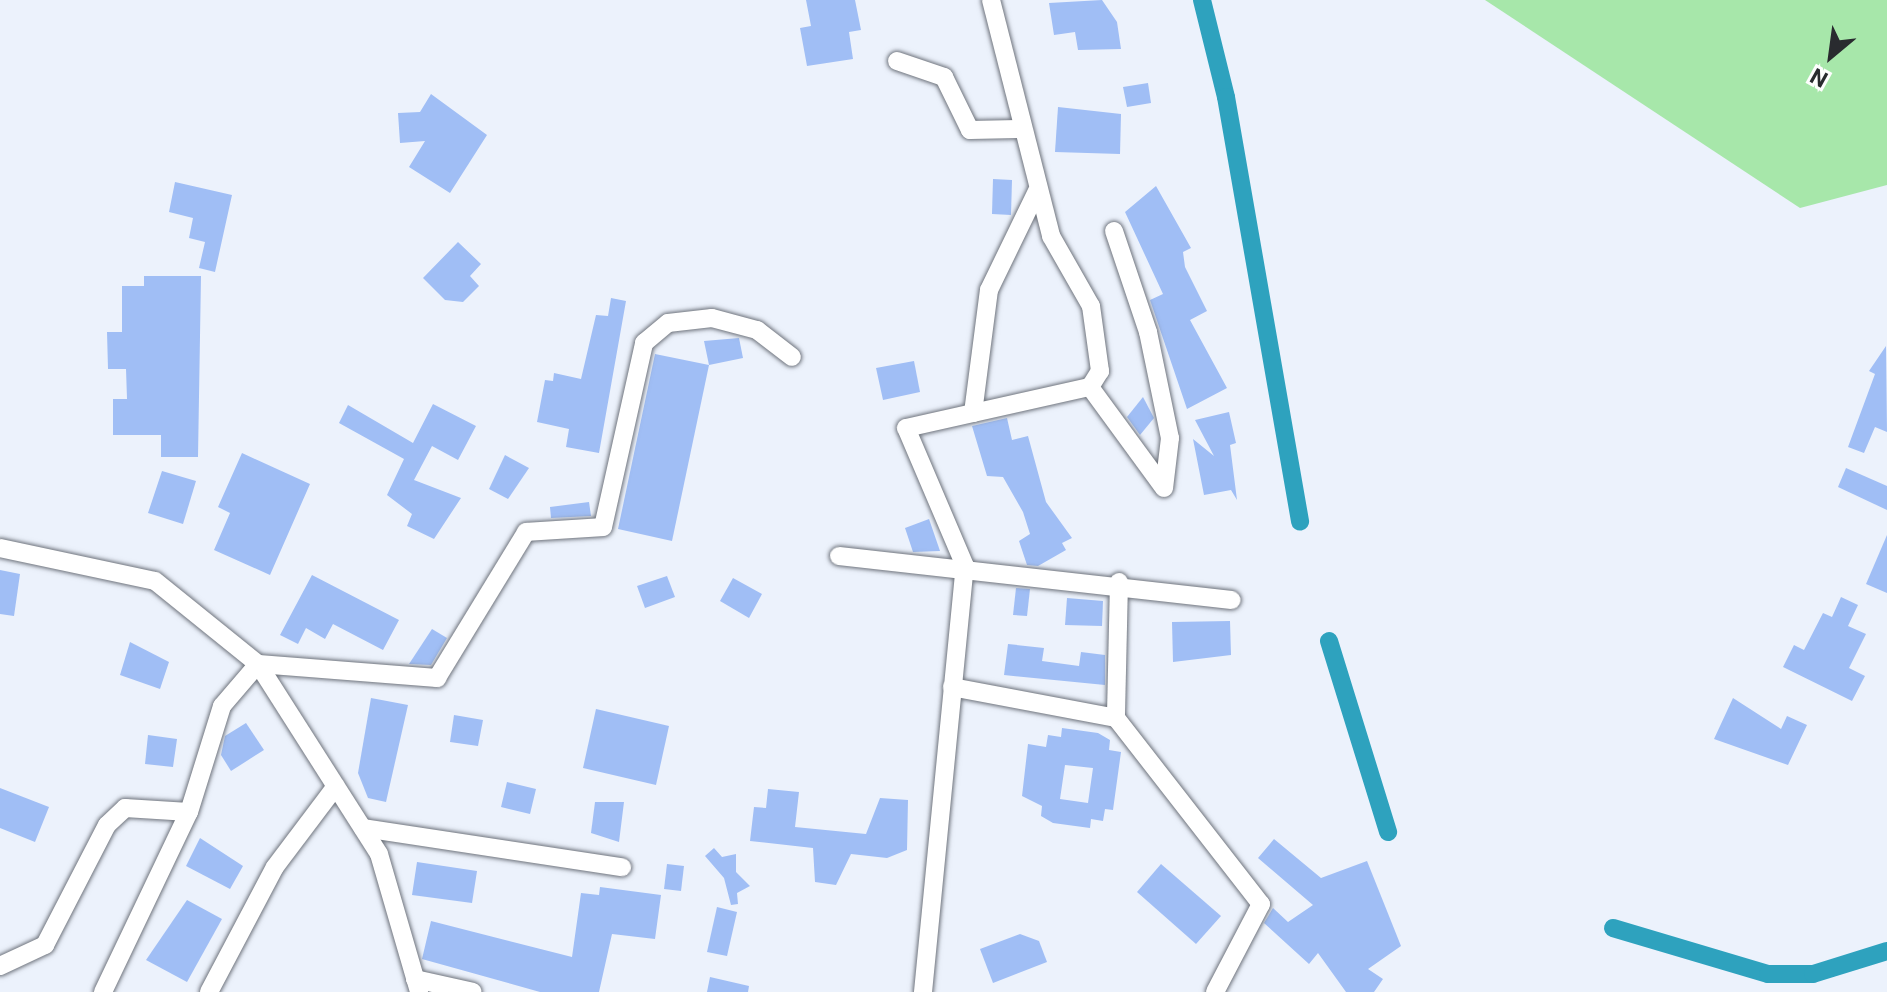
<!DOCTYPE html>
<html>
<head>
<meta charset="utf-8">
<style>
  body { margin:0 }
  #map { position:relative; width:1887px; height:992px; overflow:hidden; background:#ecf2fc; font-family:Roboto,sans-serif }
  div>[style] { position:absolute }
  .green>* { inset:0; background:#a7e7aa }
  .canal>* { height:18px; margin:-9px; padding:0 9px; transform-origin:9px; border-radius:9px; background:#2ea2be }
  .building>* { inset:0; background:#a0bef5 }
  .roads { filter:drop-shadow(0 0 2px #6f747d) drop-shadow(0 0 2px #6f747d) }
  .minor>* { height:18px; margin:-9px; padding:0 9px; transform-origin:9px; border-radius:9px; background:#fff }
  span { translate:-50% -50%; white-space:nowrap; text-align:center; line-height:1.15; -webkit-text-stroke:7px #fefefe; paint-order:stroke }
  .north { position:absolute; left:1791px; top:16px; width:80px; height:80px; -webkit-text-stroke:6px #fefefe; paint-order:stroke; rotate:209deg; font-size:22px; font-weight:700; line-height:32px; text-align:center; color:#292b2f }
  .north::after { content:''; display:block; margin:auto; width:28px; height:36px; background:#292b2f; clip-path:polygon(50% 0,100% 100%,50% 72%,0 100%) }
</style>
</head>
<body>
<div id="map">
  <div class="green">
    <div style="clip-path:polygon(1485px 0,1887px 0,1887px 185px,1800px 208px)"></div>
  </div>
  <div class="canal">
    <div style="left:1202px;top:0;width:100px;rotate:76.1deg"></div>
    <div style="left:1226px;top:97px;width:431px;rotate:80.1deg"></div>
    <div style="left:1329px;top:641px;width:200px;rotate:72.8deg"></div>
    <div style="left:1613px;top:928px;width:162px;rotate:16.5deg"></div>
    <div style="left:1768px;top:974px;width:45px"></div>
    <div style="left:1813px;top:974px;width:77px;rotate:-17.3deg"></div>
  </div>
  <div class="building">
    <div style="clip-path:polygon(806px 0,855px 0,861px 30px,849px 32px,853px 59px,807px 66px,800px 28px,811px 26px)"></div>
    <div style="clip-path:polygon(1102px 0,1117px 22px,1121px 49px,1078px 50px,1075px 32px,1054px 35px,1049px 3px)"></div>
    <div style="clip-path:polygon(1148px 83px,1151px 103px,1127px 107px,1123px 87px)"></div>
    <div style="clip-path:polygon(431px 94px,487px 135px,450px 193px,409px 167px,425px 141px,400px 143px,398px 113px,420px 112px)"></div>
    <div style="clip-path:polygon(1058px 107px,1121px 114px,1120px 154px,1055px 152px)"></div>
    <div style="clip-path:polygon(993px 179px,1012px 180px,1011px 215px,992px 214px)"></div>
    <div style="clip-path:polygon(175px 182px,232px 195px,215px 272px,199px 268px,205px 242px,189px 238px,193px 218px,169px 212px)"></div>
    <div style="clip-path:polygon(1156px 186px,1191px 248px,1183px 252px,1185px 267px,1207px 311px,1190px 320px,1227px 388px,1187px 409px,1150px 300px,1163px 294px,1125px 212px)"></div>
    <div style="clip-path:polygon(458px 242px,481px 264px,470px 276px,479px 286px,463px 302px,445px 300px,423px 278px)"></div>
    <div style="clip-path:polygon(144px 276px,201px 276px,198px 457px,161px 457px,161px 435px,113px 435px,113px 399px,127px 399px,126px 369px,108px 369px,107px 332px,122px 332px,122px 286px,144px 286px)"></div>
    <div style="clip-path:polygon(611px 298px,626px 301px,599px 453px,566px 447px,569px 429px,537px 422px,545px 380px,553px 381px,554px 373px,581px 379px,596px 315px,608px 316px)"></div>
    <div style="clip-path:polygon(739px 338px,743px 358px,709px 365px,704px 341px)"></div>
    <div style="clip-path:polygon(1886px 346px,1887px 432px,1875px 427px,1864px 453px,1848px 447px,1875px 374px,1869px 371px)"></div>
    <div style="clip-path:polygon(655px 354px,709px 365px,672px 541px,618px 529px)"></div>
    <div style="clip-path:polygon(914px 361px,920px 392px,883px 400px,876px 368px)"></div>
    <div style="clip-path:polygon(1143px 397px,1154px 418px,1140px 435px,1127px 417px)"></div>
    <div style="clip-path:polygon(433px 404px,476px 426px,458px 460px,432px 446px,414px 480px,461px 498px,434px 539px,407px 526px,412px 514px,387px 495px,404px 459px,339px 423px,348px 405px,413px 443px)"></div>
    <div style="clip-path:polygon(1229px 412px,1236px 443px,1230px 445px,1237px 500px,1231px 490px,1204px 495px,1193px 439px,1214px 456px,1195px 420px)"></div>
    <div style="clip-path:polygon(1007px 418px,1012px 440px,1028px 436px,1046px 502px,1072px 538px,1062px 543px,1066px 550px,1038px 566px,1027px 565px,1019px 541px,1030px 534px,1023px 512px,1003px 477px,987px 476px,972px 426px)"></div>
    <div style="clip-path:polygon(242px 453px,310px 484px,270px 575px,214px 550px,230px 513px,218px 507px)"></div>
    <div style="clip-path:polygon(505px 455px,529px 468px,508px 499px,489px 489px)"></div>
    <div style="clip-path:polygon(1846px 468px,1887px 486px,1887px 510px,1838px 487px)"></div>
    <div style="clip-path:polygon(162px 471px,196px 481px,183px 524px,148px 513px)"></div>
    <div style="clip-path:polygon(589px 502px,591px 516px,551px 518px,550px 507px)"></div>
    <div style="clip-path:polygon(929px 519px,940px 551px,913px 552px,905px 528px)"></div>
    <div style="clip-path:polygon(1887px 535px,1887px 593px,1866px 584px)"></div>
    <div style="clip-path:polygon(0 570px,20px 574px,14px 616px,0 614px)"></div>
    <div style="clip-path:polygon(312px 575px,399px 620px,383px 650px,333px 624px,325px 639px,306px 628px,298px 644px,280px 635px)"></div>
    <div style="clip-path:polygon(667px 576px,675px 597px,645px 608px,637px 586px)"></div>
    <div style="clip-path:polygon(733px 578px,762px 594px,749px 618px,720px 601px)"></div>
    <div style="clip-path:polygon(1016px 588px,1030px 589px,1027px 616px,1013px 615px)"></div>
    <div style="clip-path:polygon(1841px 597px,1858px 605px,1848px 626px,1866px 634px,1849px 668px,1865px 676px,1852px 701px,1783px 667px,1794px 645px,1804px 650px,1823px 613px,1832px 617px)"></div>
    <div style="clip-path:polygon(1067px 598px,1103px 601px,1102px 626px,1065px 625px)"></div>
    <div style="clip-path:polygon(1230px 621px,1231px 655px,1173px 662px,1172px 622px)"></div>
    <div style="clip-path:polygon(432px 629px,447px 638px,431px 665px,409px 664px)"></div>
    <div style="clip-path:polygon(130px 642px,169px 662px,160px 689px,120px 675px)"></div>
    <div style="clip-path:polygon(1008px 644px,1044px 648px,1042px 661px,1079px 666px,1081px 652px,1105px 655px,1105px 685px,1004px 675px)"></div>
    <div style="clip-path:polygon(371px 698px,408px 705px,386px 802px,368px 798px,358px 773px)"></div>
    <div style="clip-path:polygon(1733px 698px,1781px 729px,1787px 716px,1807px 725px,1788px 765px,1714px 739px)"></div>
    <div style="clip-path:polygon(596px 709px,669px 726px,656px 785px,583px 768px)"></div>
    <div style="clip-path:polygon(454px 715px,483px 720px,478px 746px,450px 742px)"></div>
    <div style="clip-path:polygon(246px 723px,264px 750px,231px 771px,221px 755px,225px 736px)"></div>
    <div style="clip-path:polygon(evenodd,1062px 728px,1098px 733px,1110px 740px,1109px 750px,1121px 752px,1113px 810px,1105px 809px,1103px 821px,1091px 819px,1090px 828px,1053px 823px,1041px 816px,1042px 806px,1022px 796px,1028px 744px,1046px 747px,1048px 735px,1061px 737px,1062px 728px,1065px 765px,1093px 768px,1088px 803px,1060px 799px,1065px 765px)"></div>
    <div style="clip-path:polygon(148px 735px,177px 739px,173px 767px,145px 764px)"></div>
    <div style="clip-path:polygon(507px 782px,536px 789px,530px 814px,501px 807px)"></div>
    <div style="clip-path:polygon(0 788px,49px 807px,35px 842px,0 828px)"></div>
    <div style="clip-path:polygon(768px 789px,799px 792px,795px 827px,866px 834px,880px 798px,908px 800px,907px 850px,887px 858px,851px 854px,836px 885px,815px 882px,813px 848px,750px 841px,754px 807px,766px 808px)"></div>
    <div style="clip-path:polygon(595px 802px,624px 802px,619px 842px,591px 833px)"></div>
    <div style="clip-path:polygon(200px 838px,243px 866px,230px 889px,186px 866px)"></div>
    <div style="clip-path:polygon(1274px 839px,1321px 878px,1367px 861px,1401px 946px,1368px 969px,1383px 979px,1374px 992px,1346px 992px,1318px 953px,1309px 964px,1264px 923px,1273px 908px,1288px 922px,1313px 905px,1258px 858px)"></div>
    <div style="clip-path:polygon(714px 848px,722px 857px,736px 854px,736px 872px,750px 886px,737px 893px,738px 904px,731px 905px,724px 878px,705px 856px)"></div>
    <div style="clip-path:polygon(417px 862px,477px 871px,472px 903px,412px 895px)"></div>
    <div style="clip-path:polygon(667px 864px,684px 866px,681px 891px,664px 889px)"></div>
    <div style="clip-path:polygon(1161px 864px,1221px 916px,1196px 944px,1137px 892px)"></div>
    <div style="clip-path:polygon(600px 887px,661px 895px,655px 939px,612px 934px,599px 992px,540px 992px,422px 959px,431px 921px,572px 957px,581px 893px,599px 895px)"></div>
    <div style="clip-path:polygon(187px 900px,222px 919px,187px 982px,146px 960px)"></div>
    <div style="clip-path:polygon(717px 907px,737px 912px,727px 956px,707px 952px)"></div>
    <div style="clip-path:polygon(1020px 934px,1039px 941px,1047px 962px,993px 983px,980px 949px)"></div>
    <div style="clip-path:polygon(710px 977px,749px 986px,748px 992px,707px 992px)"></div>
  </div>
  <div class="roads">
    <div class="minor">
      <div style="left:991px;top:0;width:244px;rotate:75.7deg"></div>
      <div style="left:1051px;top:236px;width:81px;rotate:60.3deg"></div>
      <div style="left:1091px;top:306px;width:66px;rotate:82.1deg"></div>
      <div style="left:1100px;top:371px;width:19px;rotate:122deg"></div>
      <div style="left:897px;top:61px;width:50px;rotate:18.8deg"></div>
      <div style="left:944px;top:77px;width:59px;rotate:63.9deg"></div>
      <div style="left:970px;top:130px;width:48px;rotate:-1.2deg"></div>
      <div style="left:1114px;top:231px;width:107px;rotate:71.4deg"></div>
      <div style="left:1148px;top:332px;width:108px;rotate:78.3deg"></div>
      <div style="left:1170px;top:438px;width:50px;rotate:96.8deg"></div>
      <div style="left:973px;top:413px;width:124px;rotate:-82.6deg"></div>
      <div style="left:989px;top:290px;width:110px;rotate:-64.1deg"></div>
      <div style="left:0;top:548px;width:158px;rotate:12deg"></div>
      <div style="left:155px;top:581px;width:132px;rotate:38.9deg"></div>
      <div style="left:258px;top:664px;width:225px;rotate:57.5deg"></div>
      <div style="left:379px;top:854px;width:144px;rotate:73.8deg"></div>
      <div style="left:839px;top:556px;width:395px;rotate:6.4deg"></div>
      <div style="left:1119px;top:582px;width:136px;rotate:91.3deg"></div>
      <div style="left:1116px;top:718px;width:236px;rotate:52.1deg"></div>
      <div style="left:1261px;top:904px;width:99px;rotate:117.6deg"></div>
      <div style="left:952px;top:687px;width:167px;rotate:10.7deg"></div>
      <div style="left:363px;top:828px;width:262px;rotate:8.6deg"></div>
      <div style="left:0;top:966px;width:50px;rotate:-25deg"></div>
      <div style="left:45px;top:945px;width:135px;rotate:-62.7deg"></div>
      <div style="left:107px;top:825px;width:25px;rotate:-43deg"></div>
      <div style="left:125px;top:808px;width:64px;rotate:3.6deg"></div>
      <div style="left:415px;top:979px;width:59px;rotate:12.6deg"></div>
      <div style="left:103px;top:992px;width:199px;rotate:-64.5deg"></div>
      <div style="left:189px;top:812px;width:111px;rotate:-72.7deg"></div>
      <div style="left:222px;top:706px;width:55px;rotate:-49.4deg"></div>
      <div style="left:258px;top:664px;width:180px;rotate:4.5deg"></div>
      <div style="left:437px;top:678px;width:171px;rotate:-58.6deg"></div>
      <div style="left:526px;top:532px;width:77px;rotate:-3.7deg"></div>
      <div style="left:603px;top:527px;width:189px;rotate:-77.4deg"></div>
      <div style="left:644px;top:343px;width:31px;rotate:-40deg"></div>
      <div style="left:668px;top:323px;width:44px;rotate:-6.5deg"></div>
      <div style="left:712px;top:318px;width:47px;rotate:14.9deg"></div>
      <div style="left:757px;top:330px;width:44px;rotate:37.6deg"></div>
      <div style="left:209px;top:992px;width:141px;rotate:-62.2deg"></div>
      <div style="left:275px;top:867px;width:101px;rotate:-53deg"></div>
      <div style="left:923px;top:992px;width:428px;rotate:-84.4deg"></div>
      <div style="left:965px;top:566px;width:150px;rotate:-113.1deg"></div>
      <div style="left:906px;top:428px;width:189px;rotate:-12.6deg"></div>
      <div style="left:1090px;top:387px;width:125px;rotate:53.8deg"></div>
    </div>
  </div>
  <div class="north">N</div>
</div>
</body>
</html>
